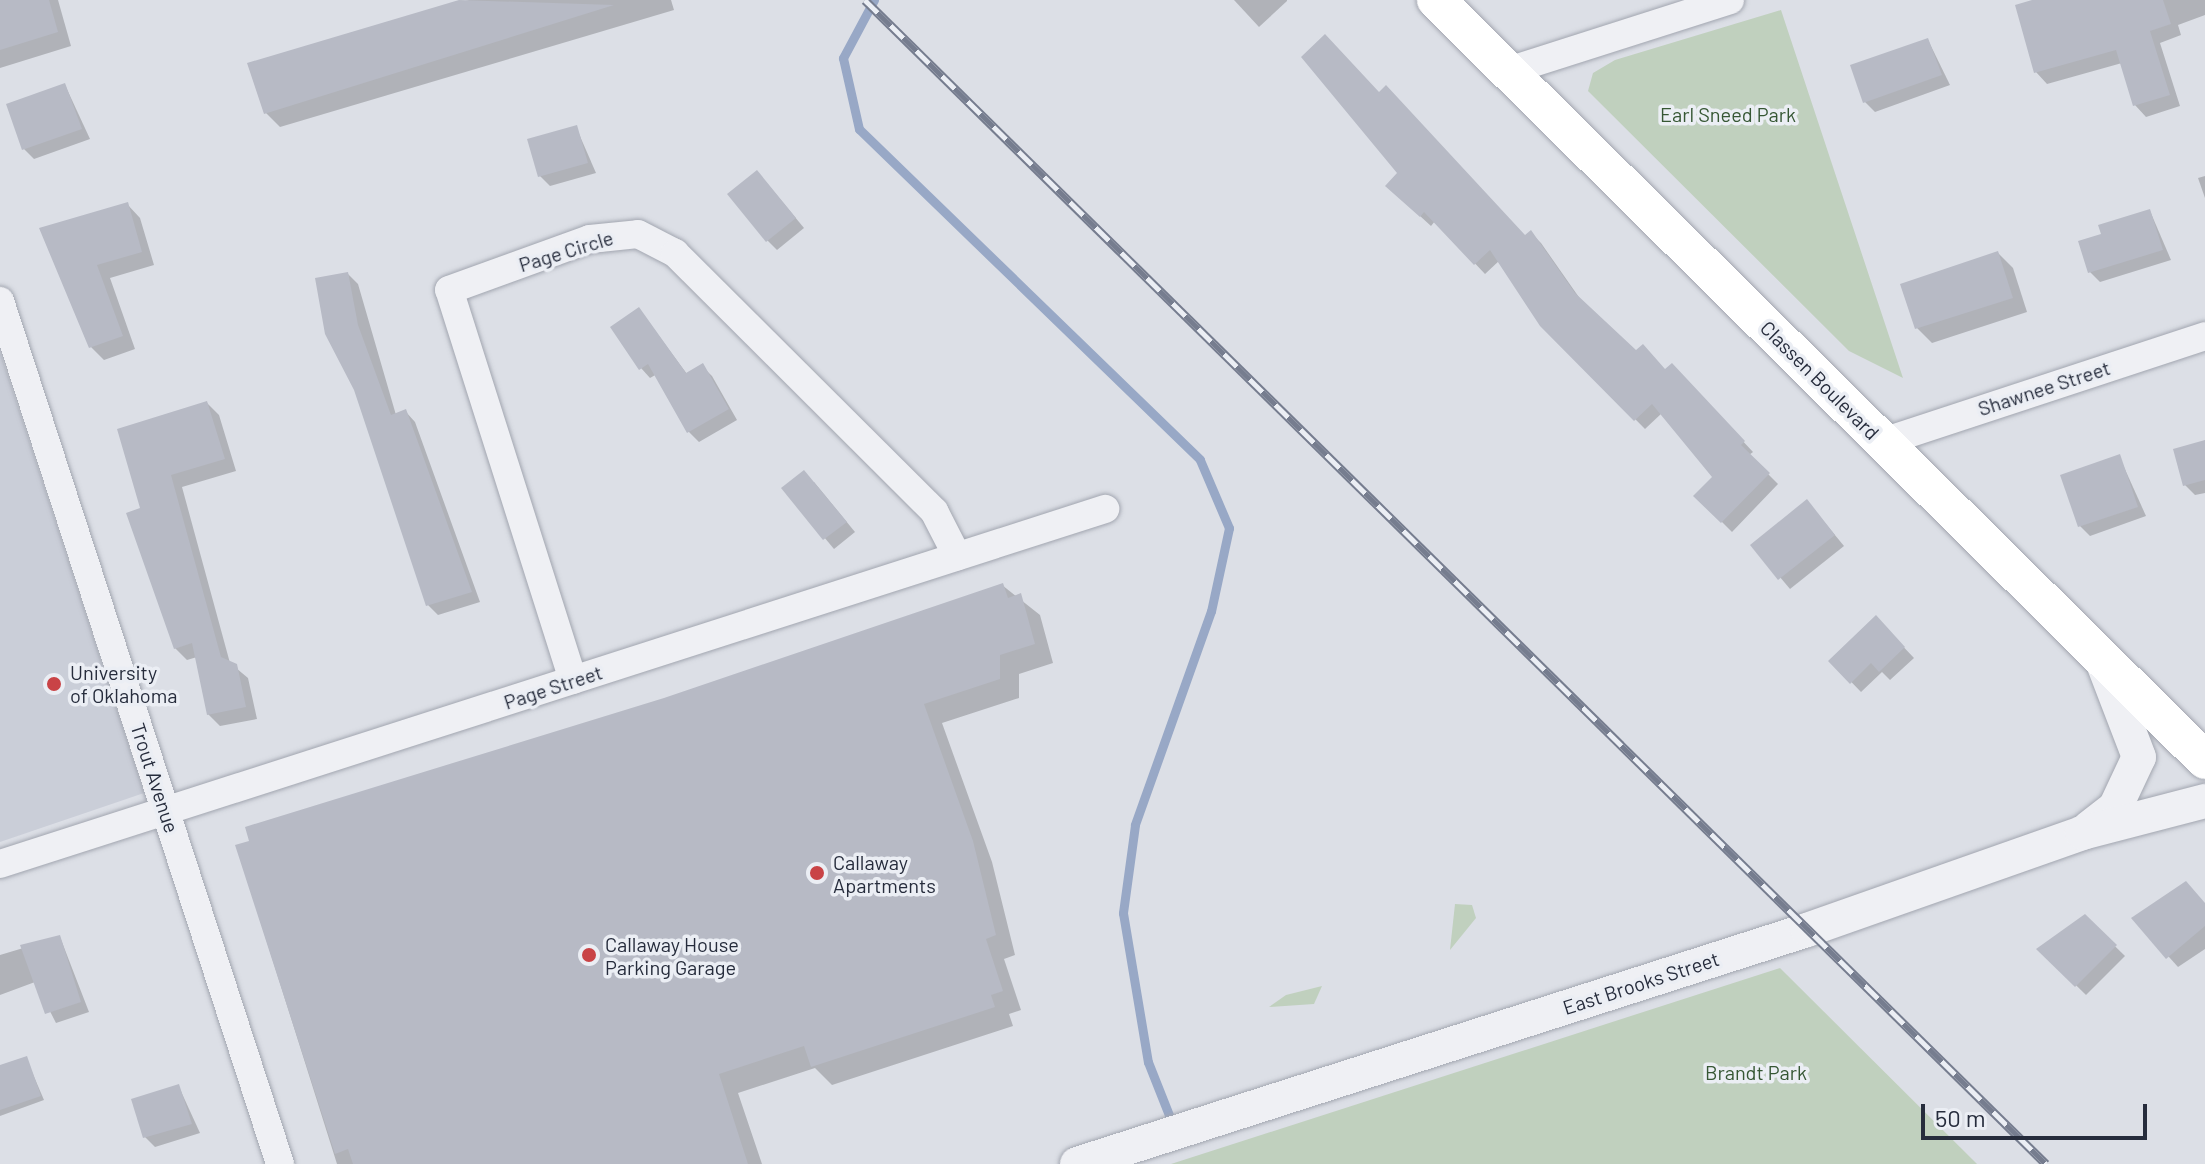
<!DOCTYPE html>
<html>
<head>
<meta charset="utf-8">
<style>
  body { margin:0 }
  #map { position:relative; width:2205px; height:1164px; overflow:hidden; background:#dcdfe6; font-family:Barlow,sans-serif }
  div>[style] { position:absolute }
  .built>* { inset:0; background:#caced8 }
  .green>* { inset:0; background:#c0d0be }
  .shadow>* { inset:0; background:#0003 }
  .stream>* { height:9px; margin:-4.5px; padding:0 4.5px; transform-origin:4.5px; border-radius:4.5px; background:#98a8c6 }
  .building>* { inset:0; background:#b7bac5 }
  .roads { filter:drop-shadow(0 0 2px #a2a6b0) drop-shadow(0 0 2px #a2a6b0) }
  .minor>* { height:28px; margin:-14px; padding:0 14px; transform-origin:14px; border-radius:14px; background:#eff0f4 }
  .tertiary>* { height:34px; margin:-17px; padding:0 17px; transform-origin:17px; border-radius:17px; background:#eff0f4 }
  .secondary>* { height:38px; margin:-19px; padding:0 19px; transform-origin:19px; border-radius:19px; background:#fff }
  .rail>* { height:9px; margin-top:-4.5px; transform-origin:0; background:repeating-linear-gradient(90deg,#ebeef4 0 18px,#767d8f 0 36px); box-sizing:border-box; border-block:2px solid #767d8f }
  .dots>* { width:22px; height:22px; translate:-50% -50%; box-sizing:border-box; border:4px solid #ebeef4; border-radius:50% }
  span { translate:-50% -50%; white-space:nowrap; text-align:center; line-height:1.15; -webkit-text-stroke:7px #ebeef4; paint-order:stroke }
  .park-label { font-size:20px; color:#365734 }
  .street-label { font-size:20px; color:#262c3c }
  .poi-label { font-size:20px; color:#262c3c }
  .left { translate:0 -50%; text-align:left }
  .scale { position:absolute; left:1921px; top:1104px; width:226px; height:36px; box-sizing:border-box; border:4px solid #262c3c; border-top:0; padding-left:10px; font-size:24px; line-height:28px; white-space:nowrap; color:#262c3c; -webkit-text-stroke:6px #ebeef4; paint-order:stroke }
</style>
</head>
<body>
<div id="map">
  <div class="built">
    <div style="clip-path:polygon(0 352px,144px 793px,0 842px)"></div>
  </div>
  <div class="green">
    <div style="clip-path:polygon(1781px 10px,1830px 158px,1903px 378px,1849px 351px,1588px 91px,1593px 73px,1615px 60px)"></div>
    <div style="clip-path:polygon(1455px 904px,1472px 905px,1476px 918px,1450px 950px)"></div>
    <div style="clip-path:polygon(1780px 968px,1977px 1164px,1171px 1164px)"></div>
    <div style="clip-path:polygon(1322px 986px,1314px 1004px,1269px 1007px,1286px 995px)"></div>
  </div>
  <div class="shadow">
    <div style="clip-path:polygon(0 0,58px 0,71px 46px,0 68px)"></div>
    <div style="clip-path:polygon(469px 0,671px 0,674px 10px,280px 127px,266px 113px,250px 64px)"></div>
    <div style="clip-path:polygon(1234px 0,1287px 0,1287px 1px,1259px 27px)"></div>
    <div style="clip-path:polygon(2037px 0,2205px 0,2205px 15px,2178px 25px,2181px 35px,2160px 43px,2180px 106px,2146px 117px,2135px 105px,2122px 63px,2047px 84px,2036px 72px)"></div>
    <div style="clip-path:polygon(1928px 40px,1950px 85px,1875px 112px,1865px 102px)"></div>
    <div style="clip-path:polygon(65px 85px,90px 139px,34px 159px,24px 149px)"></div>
    <div style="clip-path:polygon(1379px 94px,1525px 237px,1531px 233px,1541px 243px,1583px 303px,1636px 353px,1665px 371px,1672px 365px,1753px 452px,1749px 455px,1778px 484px,1732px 532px,1696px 496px,1714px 477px,1662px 413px,1645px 429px,1542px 325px,1500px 260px,1485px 274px,1435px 221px,1431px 226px,1397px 195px,1399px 173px)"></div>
    <div style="clip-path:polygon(576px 127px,596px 173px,550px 186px,540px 176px)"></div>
    <div style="clip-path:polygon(2205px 176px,2205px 198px,2198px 178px)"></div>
    <div style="clip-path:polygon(766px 182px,804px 228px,777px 250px,767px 240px)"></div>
    <div style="clip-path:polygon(127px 204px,140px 218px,154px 265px,110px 278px,135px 349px,104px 360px,91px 347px,42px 229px)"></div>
    <div style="clip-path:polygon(2150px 211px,2171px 260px,2100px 282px,2090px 272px)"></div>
    <div style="clip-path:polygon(1998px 253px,2013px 268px,2027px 312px,1932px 343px,1917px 328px)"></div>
    <div style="clip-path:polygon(348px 274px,358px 284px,396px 415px,406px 412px,415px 422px,480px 602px,438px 615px,428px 605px,356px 389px)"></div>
    <div style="clip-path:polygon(639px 309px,687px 374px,702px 366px,712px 376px,737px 420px,699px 442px,689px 432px,657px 374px,650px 378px,641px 368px)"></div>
    <div style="clip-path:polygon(207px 403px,219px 415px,236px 471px,182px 487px,230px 663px,248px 678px,257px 719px,220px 726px,208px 714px,197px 657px,187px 660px,175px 648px,143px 509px)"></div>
    <div style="clip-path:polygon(2205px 440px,2205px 493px,2195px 495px,2185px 485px)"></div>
    <div style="clip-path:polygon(2119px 456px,2146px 516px,2090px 536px,2080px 526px)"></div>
    <div style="clip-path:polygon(814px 482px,855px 532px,834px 549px,784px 489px)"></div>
    <div style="clip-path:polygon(1816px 512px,1844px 546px,1790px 589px,1753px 545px)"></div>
    <div style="clip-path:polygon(1002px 585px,1040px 615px,1053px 663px,1019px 674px,1019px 698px,942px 723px,992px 862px,1015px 955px,1004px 959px,1021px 1010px,1009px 1014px,1013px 1026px,832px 1085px,815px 1068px,738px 1093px,762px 1164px,337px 1164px,237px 847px)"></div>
    <div style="clip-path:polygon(1876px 618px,1914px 658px,1890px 680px,1882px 672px,1861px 692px,1831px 661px)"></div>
    <div style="clip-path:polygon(2205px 904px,2205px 949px,2178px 967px,2134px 918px)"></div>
    <div style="clip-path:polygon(2085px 917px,2125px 956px,2086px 995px,2039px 949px)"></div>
    <div style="clip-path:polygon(60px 937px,89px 1012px,56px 1023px,35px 982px,0 995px,0 955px)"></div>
    <div style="clip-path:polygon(26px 1058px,44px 1100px,0 1116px,0 1067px)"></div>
    <div style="clip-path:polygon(179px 1087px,200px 1133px,155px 1147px,145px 1137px)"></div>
  </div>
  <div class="stream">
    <div style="left:874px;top:0;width:66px;rotate:118.1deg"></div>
    <div style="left:843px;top:58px;width:73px;rotate:77.3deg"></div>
    <div style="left:859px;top:129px;width:475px;rotate:44.1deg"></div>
    <div style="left:1200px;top:460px;width:74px;rotate:66.9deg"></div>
    <div style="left:1229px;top:528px;width:85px;rotate:102.2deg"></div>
    <div style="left:1211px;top:611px;width:227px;rotate:109.6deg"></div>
    <div style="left:1135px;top:825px;width:89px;rotate:97.8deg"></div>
    <div style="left:1123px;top:913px;width:151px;rotate:80.5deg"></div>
    <div style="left:1148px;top:1062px;width:68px;rotate:68.4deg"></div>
  </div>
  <div class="building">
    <div style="clip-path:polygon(0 0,49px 0,58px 32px,0 50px)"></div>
    <div style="clip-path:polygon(459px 0,614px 5px,264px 114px,247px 63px)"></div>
    <div style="clip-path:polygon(2032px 0,2163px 0,2171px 24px,2150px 31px,2170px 95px,2133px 106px,2116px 50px,2034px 73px,2015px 5px)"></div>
    <div style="clip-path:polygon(1325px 34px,1379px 92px,1386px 85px,1525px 235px,1531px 230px,1575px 293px,1636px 350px,1643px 344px,1665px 369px,1672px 363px,1745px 441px,1741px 445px,1770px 473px,1721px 523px,1693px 496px,1712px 477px,1652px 404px,1634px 421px,1540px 326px,1490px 250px,1474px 265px,1424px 212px,1420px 217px,1385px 186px,1397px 173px,1301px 57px)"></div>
    <div style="clip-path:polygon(1928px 38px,1942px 75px,1863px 103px,1850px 65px)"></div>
    <div style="clip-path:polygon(65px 83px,82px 129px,22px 150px,6px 104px)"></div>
    <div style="clip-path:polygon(577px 125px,588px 163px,538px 177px,527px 139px)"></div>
    <div style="clip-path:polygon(757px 170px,796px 218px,766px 242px,727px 194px)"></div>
    <div style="clip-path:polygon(128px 202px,142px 252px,97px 265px,123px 336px,89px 348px,39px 228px)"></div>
    <div style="clip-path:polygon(2150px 209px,2163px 250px,2088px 273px,2078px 241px,2101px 234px,2098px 225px)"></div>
    <div style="clip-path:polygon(1998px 251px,2013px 298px,1915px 329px,1900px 284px)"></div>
    <div style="clip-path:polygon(348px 272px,358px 325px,391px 415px,406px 409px,472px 592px,426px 606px,354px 390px,325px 334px,315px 278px)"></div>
    <div style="clip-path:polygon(639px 307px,686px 373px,703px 363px,729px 409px,687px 433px,648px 364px,639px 370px,610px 327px)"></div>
    <div style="clip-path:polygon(207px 401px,225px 459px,171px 475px,221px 657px,237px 664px,246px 707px,207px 715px,192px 643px,174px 649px,126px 513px,140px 508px,117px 429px)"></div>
    <div style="clip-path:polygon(2205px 440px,2205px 480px,2183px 486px,2173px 449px)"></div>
    <div style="clip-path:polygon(2120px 454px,2138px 507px,2078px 527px,2060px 475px)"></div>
    <div style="clip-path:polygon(804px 470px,847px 522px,823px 540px,781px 488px)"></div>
    <div style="clip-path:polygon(1807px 499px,1835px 535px,1778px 580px,1750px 545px)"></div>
    <div style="clip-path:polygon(1003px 583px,1008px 598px,1021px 593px,1035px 644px,1000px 655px,1000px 679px,924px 704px,973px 841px,996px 935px,986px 939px,1003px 991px,991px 995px,995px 1007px,811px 1067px,804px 1046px,719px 1074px,748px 1164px,353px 1164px,348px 1149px,335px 1154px,235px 845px,249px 841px,245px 827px,664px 698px)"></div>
    <div style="clip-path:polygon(1876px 615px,1905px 647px,1879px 672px,1871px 663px,1850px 684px,1828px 661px)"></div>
    <div style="clip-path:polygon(2186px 881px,2205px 903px,2205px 926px,2166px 959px,2131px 918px)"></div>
    <div style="clip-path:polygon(2085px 914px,2117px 945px,2075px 987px,2036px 949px)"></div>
    <div style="clip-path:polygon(60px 935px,81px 1002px,45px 1014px,20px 945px)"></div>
    <div style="clip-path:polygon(27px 1056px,41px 1096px,0 1110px,0 1065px)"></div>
    <div style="clip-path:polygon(179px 1084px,192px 1124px,143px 1138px,131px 1099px)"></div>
  </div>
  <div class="roads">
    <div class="minor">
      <div style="left:1508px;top:71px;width:233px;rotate:-17.7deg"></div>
      <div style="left:0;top:301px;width:907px;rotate:72.02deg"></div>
      <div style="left:1883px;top:442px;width:339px;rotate:-18.2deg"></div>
      <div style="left:573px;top:680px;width:409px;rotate:-107.6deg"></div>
      <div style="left:449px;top:290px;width:150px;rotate:-19.9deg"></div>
      <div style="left:590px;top:239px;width:48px;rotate:-5.9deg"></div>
      <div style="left:638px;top:234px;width:42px;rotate:27.2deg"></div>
      <div style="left:675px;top:253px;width:366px;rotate:44.9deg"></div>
      <div style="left:934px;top:511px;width:51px;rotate:62.9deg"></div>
      <div style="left:0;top:864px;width:1161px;rotate:-17.81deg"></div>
    </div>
    <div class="tertiary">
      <div style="left:2089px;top:828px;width:33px;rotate:-38deg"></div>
      <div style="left:2115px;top:808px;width:56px;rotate:-64.8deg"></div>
      <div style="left:2139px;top:757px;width:101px;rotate:-111deg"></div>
      <div style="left:1077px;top:1164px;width:767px;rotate:-17.77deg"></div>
      <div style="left:1807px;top:930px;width:292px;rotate:-19.4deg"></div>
      <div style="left:2082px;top:833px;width:127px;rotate:-14.6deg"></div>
    </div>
    <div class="secondary">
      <div style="left:1436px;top:0;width:1081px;rotate:44.66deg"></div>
    </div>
  </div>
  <div class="rail">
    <div style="left:865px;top:0;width:1658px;rotate:44.58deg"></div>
  </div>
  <div class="dots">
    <div style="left:54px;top:684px;background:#c94346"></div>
    <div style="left:817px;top:873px;background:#c94346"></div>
    <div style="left:589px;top:955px;background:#c94346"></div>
  </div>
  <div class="park-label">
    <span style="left:1728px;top:114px">Earl Sneed Park</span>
    <span style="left:1756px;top:1072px">Brandt Park</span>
  </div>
  <div class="street-label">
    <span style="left:566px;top:251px;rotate:-17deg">Page Circle</span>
    <span style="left:1820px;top:380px;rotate:45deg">Classen Boulevard</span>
    <span style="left:2044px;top:388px;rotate:-18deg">Shawnee Street</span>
    <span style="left:553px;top:687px;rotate:-18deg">Page Street</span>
    <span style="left:155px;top:778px;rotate:72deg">Trout Avenue</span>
    <span style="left:1641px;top:983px;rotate:-18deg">East Brooks Street</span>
  </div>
  <div class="poi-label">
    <span class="left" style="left:70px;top:684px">University<br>of Oklahoma</span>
    <span class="left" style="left:833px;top:874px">Callaway<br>Apartments</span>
    <span class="left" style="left:605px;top:956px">Callaway House<br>Parking Garage</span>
  </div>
  <div class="scale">50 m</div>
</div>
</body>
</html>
